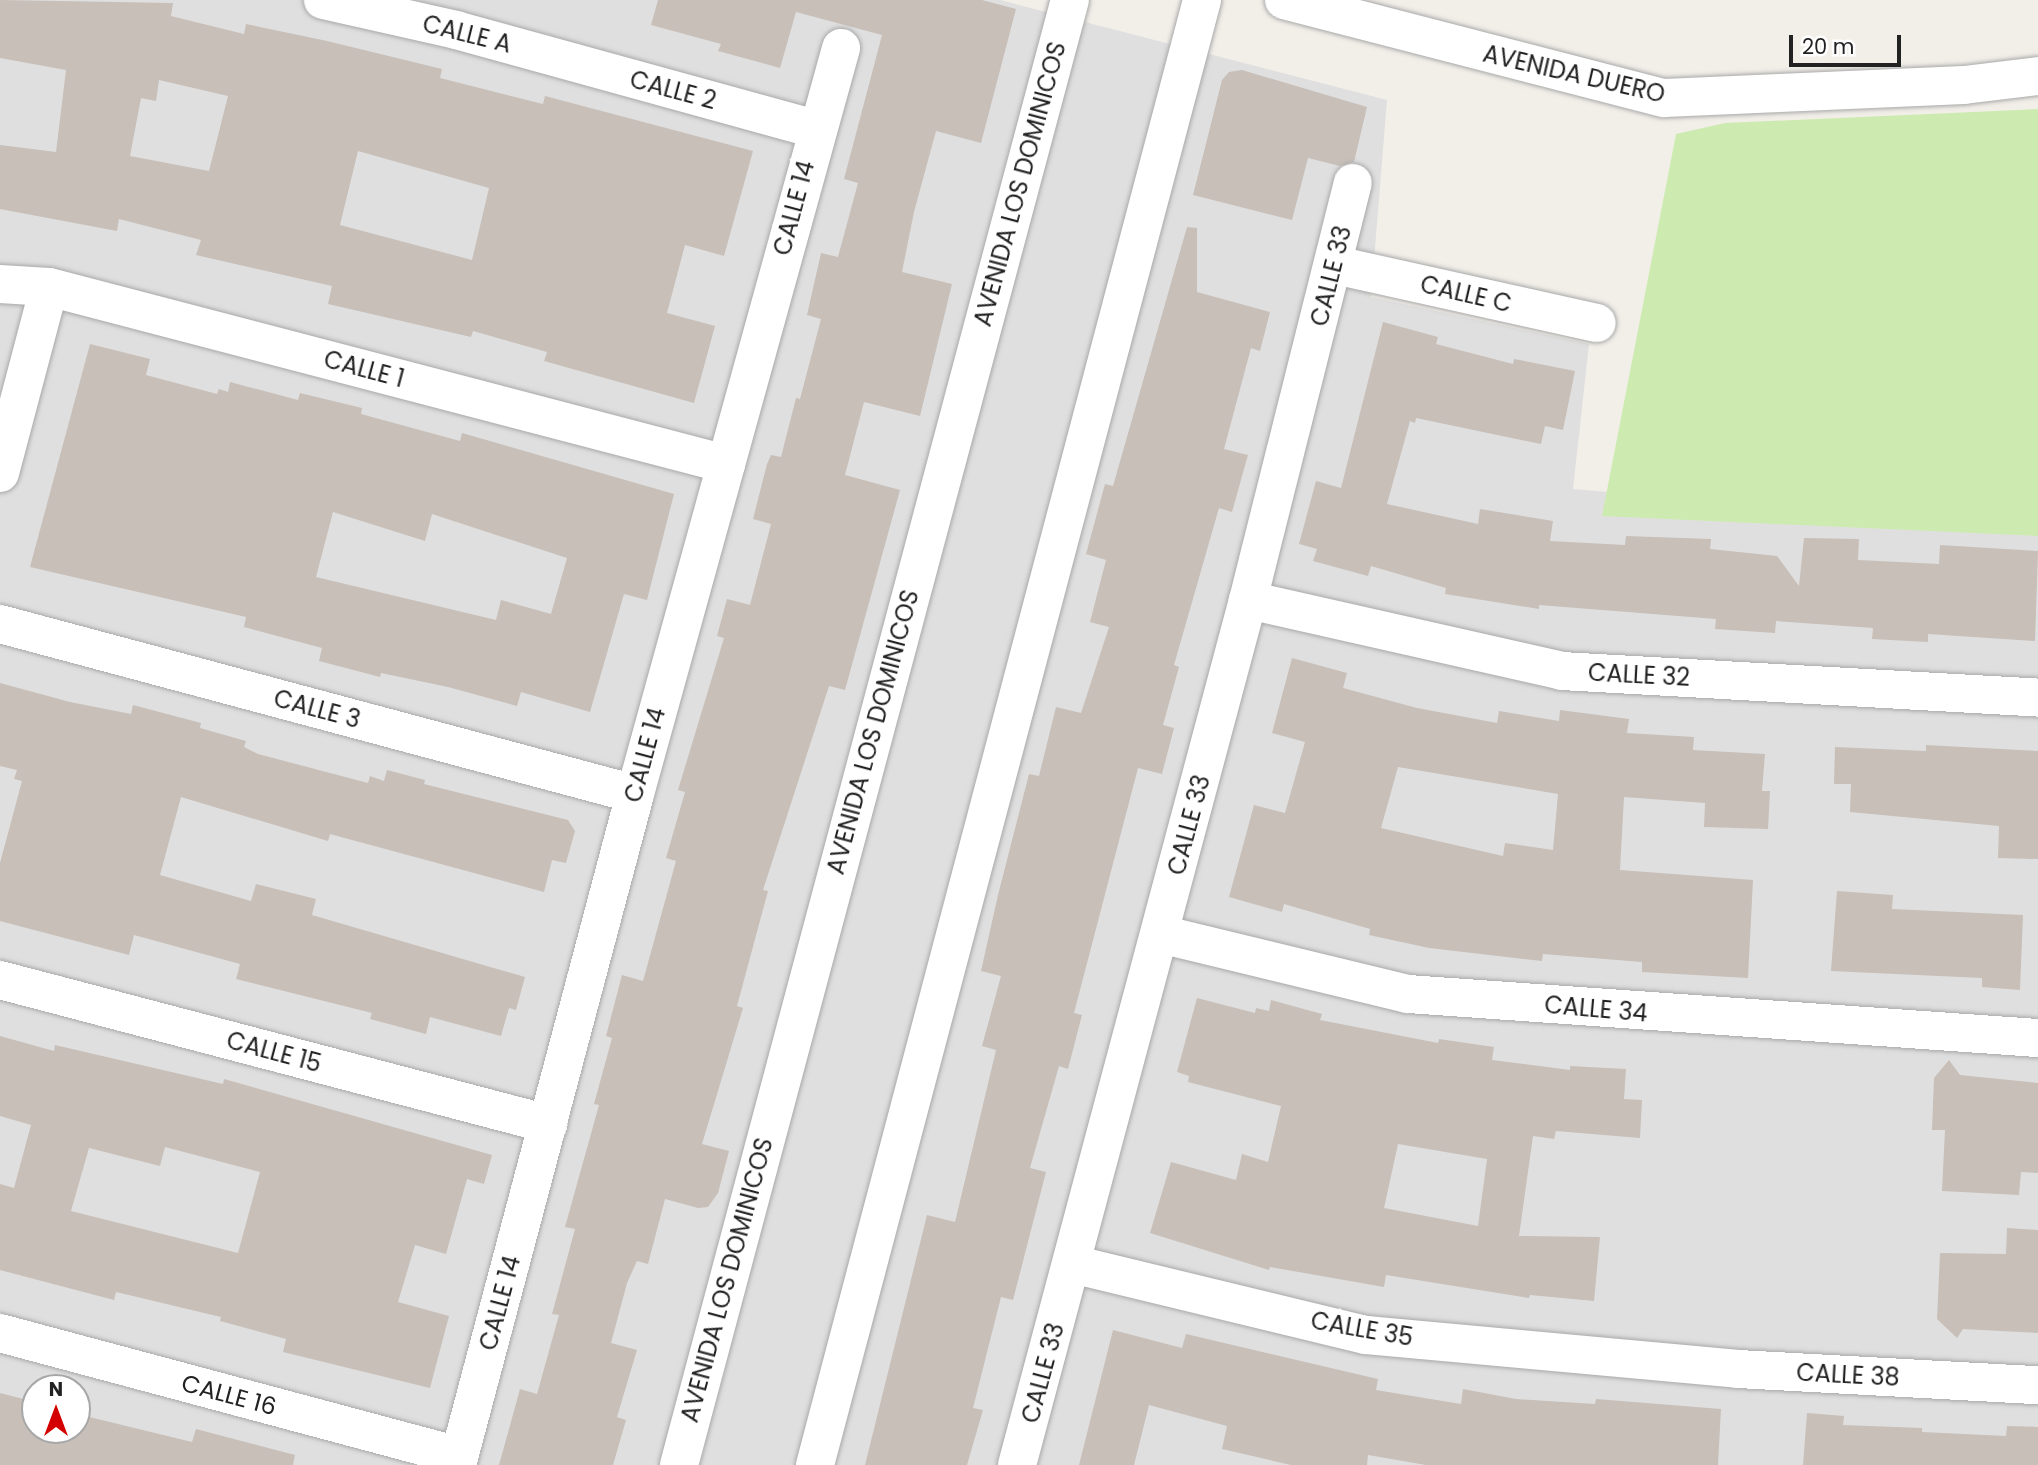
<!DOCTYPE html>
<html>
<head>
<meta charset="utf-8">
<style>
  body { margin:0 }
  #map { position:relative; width:2038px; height:1465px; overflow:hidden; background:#f2efe9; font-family:Poppins,sans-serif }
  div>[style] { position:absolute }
  .residential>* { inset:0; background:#e0dfdf }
  .grass>* { inset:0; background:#cdebb0 }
  .building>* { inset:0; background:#c7bfb8 }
  .roads { filter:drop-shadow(0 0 2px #a9a9a9) drop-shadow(0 0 2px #a9a9a9) }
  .minor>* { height:38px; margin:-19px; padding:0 19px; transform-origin:19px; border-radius:19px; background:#fff }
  span { translate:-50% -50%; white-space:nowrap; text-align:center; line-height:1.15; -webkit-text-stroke:7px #fff; paint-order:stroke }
  .street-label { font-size:24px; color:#222 }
  .north { position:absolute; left:21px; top:1374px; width:70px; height:70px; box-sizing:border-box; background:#fff; border:2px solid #a7a7a7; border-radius:50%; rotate:0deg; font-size:19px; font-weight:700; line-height:28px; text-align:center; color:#222 }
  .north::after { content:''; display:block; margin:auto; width:24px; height:32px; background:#d40000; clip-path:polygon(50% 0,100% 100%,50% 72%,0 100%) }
  .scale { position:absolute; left:1789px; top:35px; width:112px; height:32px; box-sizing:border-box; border:4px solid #222; border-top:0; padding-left:9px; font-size:21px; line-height:24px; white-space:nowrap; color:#222; -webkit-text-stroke:5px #fff; paint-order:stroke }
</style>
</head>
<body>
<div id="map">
  <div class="residential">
    <div style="clip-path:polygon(evenodd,0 0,1000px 0,1387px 100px,1371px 297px,1589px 344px,1573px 489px,2038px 529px,2038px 1465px,0 1465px,0 0,35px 1388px,77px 1388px,77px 1430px,35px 1430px,35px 1388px)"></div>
  </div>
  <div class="grass">
    <div style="clip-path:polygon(2038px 109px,2038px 536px,1602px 516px,1676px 134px,1725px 123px)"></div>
  </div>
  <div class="building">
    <div style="clip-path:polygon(evenodd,0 0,173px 3px,171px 16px,244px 34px,246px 24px,327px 41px,442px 69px,440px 78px,543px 104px,545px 96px,753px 151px,724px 256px,685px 245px,667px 313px,715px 326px,694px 403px,544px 361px,547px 352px,473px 331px,471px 337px,328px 304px,332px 286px,196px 255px,201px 240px,119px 219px,117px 231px,0 209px,0 145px,56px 152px,66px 70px,0 58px,0 0,159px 80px,228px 96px,209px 171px,130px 156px,141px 98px,156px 101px,159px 80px,0 0,358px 151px,489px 188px,472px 260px,340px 225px,358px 151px)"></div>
    <div style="clip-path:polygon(658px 0,982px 0,1016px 9px,981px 143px,936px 131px,914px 212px,902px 272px,952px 284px,920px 416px,864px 402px,845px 475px,900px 490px,845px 690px,829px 686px,763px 890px,768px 891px,737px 1006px,743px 1008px,702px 1144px,729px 1151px,718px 1193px,708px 1207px,698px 1208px,665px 1199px,648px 1264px,637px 1261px,627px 1283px,611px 1343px,637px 1350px,617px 1417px,626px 1420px,613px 1465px,499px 1465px,520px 1389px,537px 1394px,559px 1315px,552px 1314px,575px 1229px,565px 1227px,599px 1105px,594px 1104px,612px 1038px,606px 1036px,622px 975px,643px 981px,676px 861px,666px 858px,685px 792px,678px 790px,724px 638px,717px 636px,727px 599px,750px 605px,771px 524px,753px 519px,767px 464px,771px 455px,781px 457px,796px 398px,800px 399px,821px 319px,807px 315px,821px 253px,838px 257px,858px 183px,844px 179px,882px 35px,796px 12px,780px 68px,718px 51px,721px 44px,651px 25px)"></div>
    <div style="clip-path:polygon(1242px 70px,1367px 107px,1354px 162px,1340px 166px,1308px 158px,1292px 220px,1193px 195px,1222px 80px,1229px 72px)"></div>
    <div style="clip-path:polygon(1187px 227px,1197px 228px,1197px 292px,1270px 312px,1260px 351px,1251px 348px,1224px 449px,1248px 455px,1232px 512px,1219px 508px,1174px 665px,1179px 667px,1163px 725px,1174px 728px,1162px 774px,1138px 768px,1074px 1013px,1082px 1015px,1068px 1069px,1059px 1066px,1030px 1168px,1046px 1172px,1013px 1300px,1001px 1297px,973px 1408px,983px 1410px,967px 1465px,865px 1465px,927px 1215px,955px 1222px,996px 1050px,982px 1046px,1001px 976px,981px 971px,998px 895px,1029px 774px,1039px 776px,1056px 707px,1081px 713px,1109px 627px,1090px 622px,1106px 560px,1086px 554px,1105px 484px,1113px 486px)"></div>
    <div style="clip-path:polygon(1383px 322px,1438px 337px,1436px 344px,1513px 364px,1514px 359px,1575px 371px,1563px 430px,1545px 426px,1541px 444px,1416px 418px,1415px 423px,1410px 421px,1387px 504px,1478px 524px,1480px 509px,1553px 521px,1550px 541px,1625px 545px,1626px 536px,1711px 539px,1710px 549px,1777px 556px,1799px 586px,1804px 538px,1859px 539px,1858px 560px,1939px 564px,1940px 545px,2038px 551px,2035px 641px,1928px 634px,1928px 642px,1872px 639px,1873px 628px,1776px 621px,1775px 633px,1715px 629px,1716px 619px,1539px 605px,1539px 609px,1445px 594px,1446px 588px,1371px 566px,1368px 576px,1313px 561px,1317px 549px,1299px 544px,1316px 481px,1341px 488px)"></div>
    <div style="clip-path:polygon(evenodd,90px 344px,150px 359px,146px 375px,217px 394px,219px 389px,228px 392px,230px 382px,298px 400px,300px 393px,362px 408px,361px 414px,460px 441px,462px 433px,674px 494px,647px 600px,624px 594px,590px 712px,521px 692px,517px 706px,448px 687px,381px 673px,380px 677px,319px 661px,322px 648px,244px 627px,246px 617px,30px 567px,90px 344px,333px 512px,425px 541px,432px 514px,567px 558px,551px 614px,501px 600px,496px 620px,316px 577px,333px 512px)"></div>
    <div style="clip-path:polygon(evenodd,1292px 658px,1347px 673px,1343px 688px,1417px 708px,1497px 723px,1499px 711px,1559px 721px,1560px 710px,1629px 719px,1627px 733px,1694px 737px,1693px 750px,1765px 754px,1762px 791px,1770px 791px,1768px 829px,1704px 827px,1705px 803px,1624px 797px,1620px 870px,1753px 880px,1748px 978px,1642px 972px,1642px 962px,1543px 954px,1542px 961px,1429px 948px,1369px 935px,1370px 929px,1284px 904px,1282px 912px,1229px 897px,1254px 805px,1285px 813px,1305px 742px,1272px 733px,1292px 658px,1398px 767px,1558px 794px,1553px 850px,1505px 843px,1503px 856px,1381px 828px,1398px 767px)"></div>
    <div style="clip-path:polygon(0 683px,70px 702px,131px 714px,133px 705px,201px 723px,200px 728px,246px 741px,244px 747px,258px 754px,368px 783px,370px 776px,384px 781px,387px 770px,425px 780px,424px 784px,568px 820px,575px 831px,566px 863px,552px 860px,544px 892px,330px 834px,328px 841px,181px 797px,160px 875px,251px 901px,256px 884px,316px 899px,312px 915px,525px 977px,516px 1010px,509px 1008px,501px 1036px,430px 1017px,426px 1034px,370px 1019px,372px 1013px,236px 979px,240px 964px,134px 935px,129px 955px,0 921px,0 863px,22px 781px,14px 779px,17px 770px,0 766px)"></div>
    <div style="clip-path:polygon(1926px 745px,2038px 751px,2038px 859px,1998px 858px,1999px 826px,1850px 812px,1851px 784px,1834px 784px,1835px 747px,1926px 751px)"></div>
    <div style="clip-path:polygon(1837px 891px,1893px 895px,1892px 909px,2023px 915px,2020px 990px,1982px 987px,1982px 978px,1831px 971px)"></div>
    <div style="clip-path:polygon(evenodd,1197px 998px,1255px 1013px,1256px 1008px,1269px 1011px,1271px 1000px,1322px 1014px,1320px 1020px,1438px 1043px,1439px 1039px,1494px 1047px,1492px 1060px,1570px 1070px,1570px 1066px,1626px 1069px,1624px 1099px,1642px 1100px,1640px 1138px,1556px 1131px,1554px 1139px,1533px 1136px,1519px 1236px,1600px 1237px,1594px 1301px,1530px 1295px,1529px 1298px,1386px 1275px,1384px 1287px,1270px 1267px,1269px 1270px,1150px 1233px,1171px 1162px,1236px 1180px,1242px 1154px,1268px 1162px,1281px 1106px,1188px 1082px,1189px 1076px,1177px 1072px,1197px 998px,1398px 1144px,1487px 1159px,1478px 1226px,1384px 1208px,1398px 1144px)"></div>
    <div style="clip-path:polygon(evenodd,0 1036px,54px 1051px,55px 1045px,223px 1084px,224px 1079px,492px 1155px,484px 1184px,467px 1179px,446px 1254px,415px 1245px,398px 1302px,449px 1316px,430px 1388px,283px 1352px,286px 1339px,220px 1321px,221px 1317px,116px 1292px,114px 1300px,0 1270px,0 1184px,14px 1188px,31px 1125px,0 1116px,0 1036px,165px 1147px,260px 1172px,238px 1253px,71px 1211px,89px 1148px,160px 1166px,165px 1147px)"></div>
    <div style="clip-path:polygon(1949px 1060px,1960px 1075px,2038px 1083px,2038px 1173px,2021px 1172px,2019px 1195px,1942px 1191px,1945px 1130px,1932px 1130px,1934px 1078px)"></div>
    <div style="clip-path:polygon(2007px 1228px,2038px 1230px,2038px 1333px,1963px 1329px,1957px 1338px,1937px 1319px,1940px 1253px,2006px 1254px)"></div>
    <div style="clip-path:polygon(1113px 1330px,1182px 1348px,1186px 1334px,1378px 1379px,1376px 1390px,1461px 1404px,1463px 1389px,1516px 1399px,1595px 1404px,1596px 1399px,1721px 1409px,1718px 1465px,1426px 1465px,1368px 1455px,1367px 1465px,1291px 1465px,1222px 1449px,1227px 1426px,1149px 1405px,1134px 1465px,1079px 1465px)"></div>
    <div style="clip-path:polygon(0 1393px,35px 1402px,35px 1430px,77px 1430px,77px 1414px,192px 1442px,196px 1429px,295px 1455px,293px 1465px,0 1465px)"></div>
    <div style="clip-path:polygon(1807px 1413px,1844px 1416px,1843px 1425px,1922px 1428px,1922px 1432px,2006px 1436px,2007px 1426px,2038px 1427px,2038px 1465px,1803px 1465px)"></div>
  </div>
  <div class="roads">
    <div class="minor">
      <div style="left:323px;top:0;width:136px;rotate:12.7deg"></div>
      <div style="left:456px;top:30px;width:373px;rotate:15.4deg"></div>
      <div style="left:1284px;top:0;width:392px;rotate:14.5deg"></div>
      <div style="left:1664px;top:98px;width:300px;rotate:-2.5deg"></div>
      <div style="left:1964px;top:85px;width:75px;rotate:-6.9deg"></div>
      <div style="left:1335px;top:265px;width:268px;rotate:12.5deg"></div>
      <div style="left:0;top:284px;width:49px;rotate:3.5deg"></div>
      <div style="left:49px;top:287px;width:700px;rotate:14.65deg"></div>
      <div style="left:0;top:473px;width:192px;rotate:-75.2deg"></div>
      <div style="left:1248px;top:600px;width:322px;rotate:12.7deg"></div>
      <div style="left:1562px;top:671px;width:477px;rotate:3.2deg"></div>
      <div style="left:0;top:624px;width:657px;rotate:14.99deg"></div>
      <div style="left:1160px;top:934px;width:255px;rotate:13.6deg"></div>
      <div style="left:1408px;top:994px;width:632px;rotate:4deg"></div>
      <div style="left:0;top:980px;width:567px;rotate:14.72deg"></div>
      <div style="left:1072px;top:1264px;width:302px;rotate:13.6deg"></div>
      <div style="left:1366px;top:1335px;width:374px;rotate:5.2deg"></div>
      <div style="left:1738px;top:1369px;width:300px;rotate:3.1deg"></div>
      <div style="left:0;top:1333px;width:475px;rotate:15deg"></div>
      <div style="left:457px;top:1465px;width:694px;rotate:-75.14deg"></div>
      <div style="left:635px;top:794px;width:774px;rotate:-74.56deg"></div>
      <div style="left:679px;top:1465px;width:1516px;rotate:-75.06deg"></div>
      <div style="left:815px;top:1465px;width:1515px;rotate:-75.2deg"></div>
      <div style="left:1017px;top:1465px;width:895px;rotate:-75.05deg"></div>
      <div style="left:1248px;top:600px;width:430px;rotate:-75.9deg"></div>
    </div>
  </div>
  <div class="street-label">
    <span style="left:467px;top:34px;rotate:14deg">CALLE A</span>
    <span style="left:1574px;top:74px;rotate:13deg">AVENIDA DUERO</span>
    <span style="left:673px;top:90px;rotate:15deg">CALLE 2</span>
    <span style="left:1020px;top:184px;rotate:-75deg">AVENIDA LOS DOMINICOS</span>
    <span style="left:794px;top:208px;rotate:-75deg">CALLE 14</span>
    <span style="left:1331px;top:276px;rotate:-76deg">CALLE 33</span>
    <span style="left:1466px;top:294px;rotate:13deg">CALLE C</span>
    <span style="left:364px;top:369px;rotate:15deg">CALLE 1</span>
    <span style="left:1639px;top:675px;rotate:3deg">CALLE 32</span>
    <span style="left:317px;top:709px;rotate:15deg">CALLE 3</span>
    <span style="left:873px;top:732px;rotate:-75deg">AVENIDA LOS DOMINICOS</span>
    <span style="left:645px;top:755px;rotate:-75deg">CALLE 14</span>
    <span style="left:1189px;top:825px;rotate:-75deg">CALLE 33</span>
    <span style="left:1596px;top:1009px;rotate:5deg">CALLE 34</span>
    <span style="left:274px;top:1052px;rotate:15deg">CALLE 15</span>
    <span style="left:727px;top:1280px;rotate:-75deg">AVENIDA LOS DOMINICOS</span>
    <span style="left:500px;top:1303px;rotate:-75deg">CALLE 14</span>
    <span style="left:1362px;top:1329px;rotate:10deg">CALLE 35</span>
    <span style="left:1043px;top:1373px;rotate:-75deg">CALLE 33</span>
    <span style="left:1848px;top:1375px;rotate:3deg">CALLE 38</span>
    <span style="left:229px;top:1395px;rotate:15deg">CALLE 16</span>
  </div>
  <div class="north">N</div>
  <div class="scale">20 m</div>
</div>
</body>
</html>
